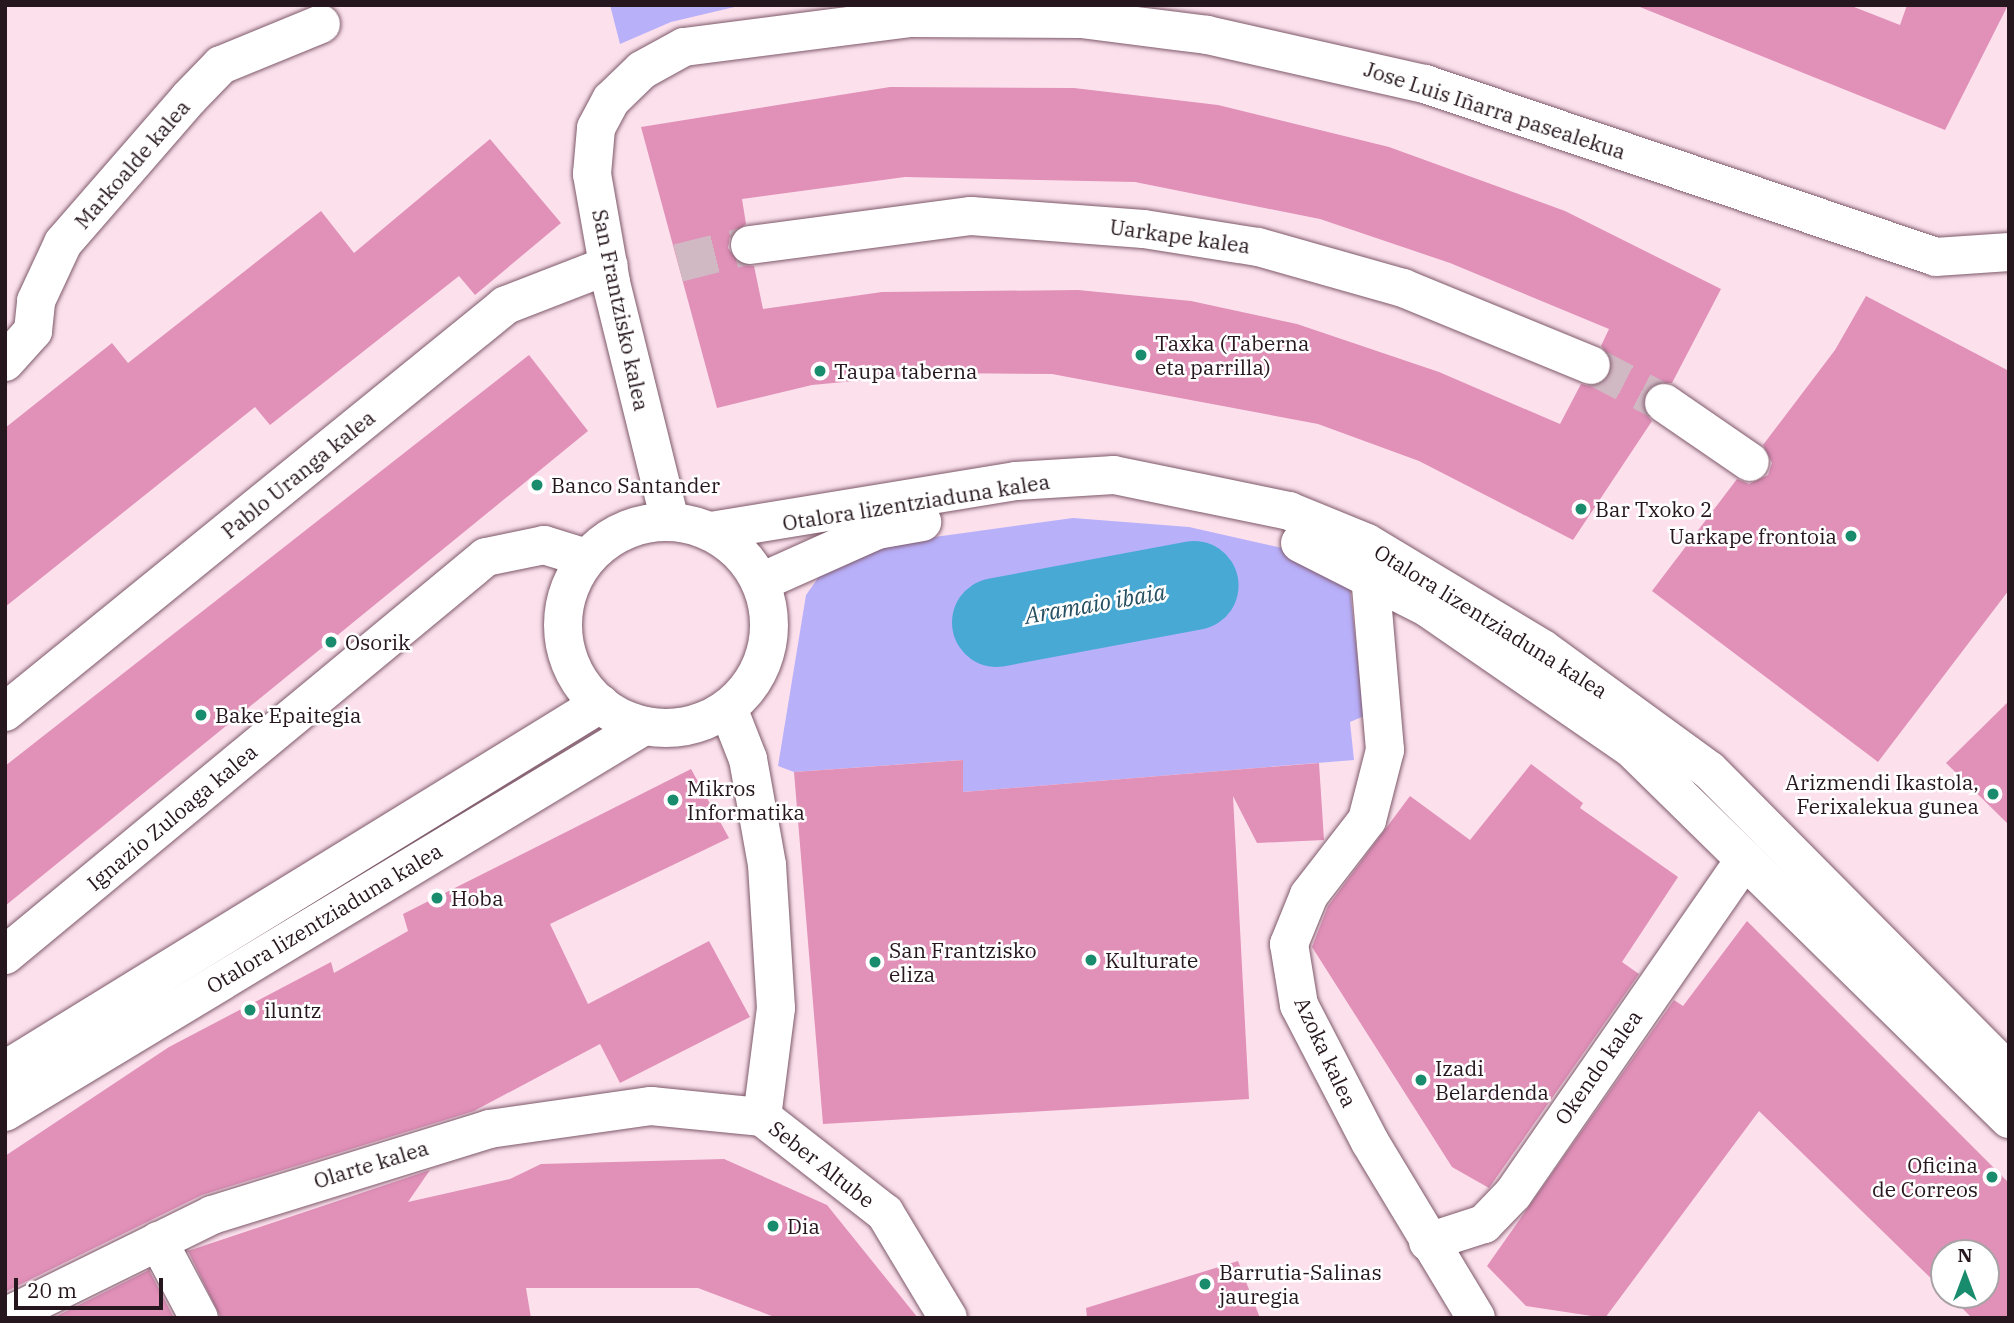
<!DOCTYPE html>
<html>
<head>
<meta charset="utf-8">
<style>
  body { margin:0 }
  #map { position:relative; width:2014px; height:1323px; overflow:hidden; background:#fce1ed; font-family:"IBM Plex Serif",serif }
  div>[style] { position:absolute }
  .green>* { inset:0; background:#b9b0fa }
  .river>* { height:89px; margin:-44.5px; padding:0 44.5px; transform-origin:44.5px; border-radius:44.5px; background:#48aad4 }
  .building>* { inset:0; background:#e190b8 }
  .street-tunnel>* { height:38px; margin-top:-19px; transform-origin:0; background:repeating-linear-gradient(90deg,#d1b9c4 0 38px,transparent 0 57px) }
  .roads { filter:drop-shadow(0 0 2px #7e596a) drop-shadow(0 0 2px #7e596a) }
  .street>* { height:38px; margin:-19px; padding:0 19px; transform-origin:19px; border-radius:19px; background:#fff }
  .street>.ring { margin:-19px; padding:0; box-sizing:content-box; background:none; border:38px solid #fff; border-radius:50% }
  .dots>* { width:19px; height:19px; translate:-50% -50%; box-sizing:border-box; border:4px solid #fff; border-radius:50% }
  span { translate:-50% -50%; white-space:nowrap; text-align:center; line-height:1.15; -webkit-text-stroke:5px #fff; paint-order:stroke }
  .street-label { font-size:21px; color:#26171e }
  .poi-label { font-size:21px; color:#26171e }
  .left { translate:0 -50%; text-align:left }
  .right { translate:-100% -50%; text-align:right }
  .water-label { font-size:23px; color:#265062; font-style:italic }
  .frame { position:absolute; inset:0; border:7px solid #26171e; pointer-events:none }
  .north { position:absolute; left:1930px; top:1239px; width:70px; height:70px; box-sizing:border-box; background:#fff; border:2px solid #a8a2a5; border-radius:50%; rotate:0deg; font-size:19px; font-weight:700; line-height:28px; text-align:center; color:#26171e }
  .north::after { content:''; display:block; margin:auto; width:24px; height:32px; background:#1a8c6e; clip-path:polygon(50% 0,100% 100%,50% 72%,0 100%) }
  .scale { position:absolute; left:14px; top:1278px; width:149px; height:32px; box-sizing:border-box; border:4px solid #26171e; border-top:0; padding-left:9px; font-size:21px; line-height:24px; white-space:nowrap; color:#26171e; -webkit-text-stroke:5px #fff; paint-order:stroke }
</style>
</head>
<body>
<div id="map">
  <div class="green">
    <div style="clip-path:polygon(610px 5px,743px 5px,671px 22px,620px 44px)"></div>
    <div style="clip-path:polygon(1073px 518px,1189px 527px,1287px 549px,1350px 589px,1364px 716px,1350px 722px,1354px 760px,963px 792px,962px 760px,794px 772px,778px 766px,806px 595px,823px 571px,862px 547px)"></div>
  </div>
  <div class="river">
    <div style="left:996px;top:622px;width:201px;rotate:-10.6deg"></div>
  </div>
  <div class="building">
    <div style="clip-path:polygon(1635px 5px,1849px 5px,1900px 25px,1907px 5px,2008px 5px,1945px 130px)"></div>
    <div style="clip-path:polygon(evenodd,890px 87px,1074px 88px,1218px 105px,1389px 147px,1565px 211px,1721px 289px,1672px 383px,1655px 383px,1646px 391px,1644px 412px,1652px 421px,1573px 540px,1419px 461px,1318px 424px,1052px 374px,940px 373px,812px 385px,717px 408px,641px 127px,890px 87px,905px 177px,1135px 182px,1320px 219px,1450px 263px,1609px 329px,1601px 346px,1613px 361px,1611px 373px,1595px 387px,1581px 384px,1560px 424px,1439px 372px,1297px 324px,1191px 301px,1078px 290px,882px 292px,763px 309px,754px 266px,741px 265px,728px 248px,730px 236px,746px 224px,742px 199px,905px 177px)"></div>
    <div style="clip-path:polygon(490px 139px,561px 223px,475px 295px,459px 276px,270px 425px,255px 407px,5px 607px,5px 428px,112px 343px,128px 363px,321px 211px,354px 253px)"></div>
    <div style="clip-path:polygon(1866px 296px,2009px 371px,2009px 590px,1878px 762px,1652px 591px,1737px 479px,1749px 484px,1768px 475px,1772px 463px,1763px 445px,1835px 350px)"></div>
    <div style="clip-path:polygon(529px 355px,588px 431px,5px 906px,5px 766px)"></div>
    <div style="clip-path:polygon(2009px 701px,2009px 825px,1946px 763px)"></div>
    <div style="clip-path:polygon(963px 760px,963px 792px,1319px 763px,1324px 840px,1257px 843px,1233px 796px,1249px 1099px,823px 1124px,794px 772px)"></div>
    <div style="clip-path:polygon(1531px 764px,1583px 803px,1580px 808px,1678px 877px,1622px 962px,1639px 974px,1489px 1188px,1452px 1167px,1312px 947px,1328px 906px,1410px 796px,1470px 840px)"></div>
    <div style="clip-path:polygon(691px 769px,729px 838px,550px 924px,588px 1004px,709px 941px,750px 1017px,620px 1083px,600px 1044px,474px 1111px,202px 1195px,5px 1292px,5px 1156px,169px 1047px,331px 962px,334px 973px,408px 931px,403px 914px)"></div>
    <div style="clip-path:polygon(1747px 921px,2009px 1183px,2009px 1318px,1972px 1318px,1949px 1295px,1986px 1295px,1986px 1253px,1944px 1253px,1944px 1291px,1759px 1111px,1605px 1318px,1526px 1306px,1487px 1266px,1674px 1000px,1683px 1006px)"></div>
    <div style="clip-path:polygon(724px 1159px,827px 1205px,918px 1318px,777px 1318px,698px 1288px,526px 1288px,531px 1318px,221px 1318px,188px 1251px,430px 1170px,408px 1202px,510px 1179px,541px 1164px)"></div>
    <div style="clip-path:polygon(1238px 1261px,1260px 1318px,1087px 1318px,1086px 1308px)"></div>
    <div style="clip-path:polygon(149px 1270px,174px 1318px,53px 1318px)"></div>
  </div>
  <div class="street-tunnel">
    <div style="left:678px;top:263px;width:74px;rotate:-14deg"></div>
    <div style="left:1591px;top:365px;width:82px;rotate:27.5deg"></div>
  </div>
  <div class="roads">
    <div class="street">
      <div style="left:750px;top:245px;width:223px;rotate:-7.5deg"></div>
      <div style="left:971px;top:216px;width:173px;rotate:4.3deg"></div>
      <div style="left:1144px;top:229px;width:115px;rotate:9deg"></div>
      <div style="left:1258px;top:247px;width:151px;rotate:15.8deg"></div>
      <div style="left:1403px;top:288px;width:203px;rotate:22.3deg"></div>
      <div style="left:5px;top:362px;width:42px;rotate:-47.9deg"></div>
      <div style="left:33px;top:331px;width:30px;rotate:-84deg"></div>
      <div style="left:36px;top:301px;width:64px;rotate:-65deg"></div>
      <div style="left:63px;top:243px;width:192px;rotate:-49deg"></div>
      <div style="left:189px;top:98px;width:46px;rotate:-45.9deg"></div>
      <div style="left:221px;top:65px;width:108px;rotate:-22.3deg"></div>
      <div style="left:1664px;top:403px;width:104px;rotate:34.5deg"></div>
      <div style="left:670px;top:521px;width:246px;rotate:-103.9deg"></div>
      <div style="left:611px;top:282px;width:110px;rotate:-100deg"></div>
      <div style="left:592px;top:174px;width:46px;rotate:-85deg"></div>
      <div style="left:596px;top:128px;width:32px;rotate:-62deg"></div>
      <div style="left:611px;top:100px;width:43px;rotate:-44.1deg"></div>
      <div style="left:642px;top:70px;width:48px;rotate:-28.7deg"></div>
      <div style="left:684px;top:47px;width:229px;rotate:-7.3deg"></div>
      <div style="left:911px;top:18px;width:170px;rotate:0.3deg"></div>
      <div style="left:1081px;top:19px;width:127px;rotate:7.2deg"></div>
      <div style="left:1207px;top:35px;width:223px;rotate:12.7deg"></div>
      <div style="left:1425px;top:84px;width:539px;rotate:18.7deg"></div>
      <div style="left:1936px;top:257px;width:73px;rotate:-3.9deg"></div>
      <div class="ring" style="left:563px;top:522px;width:168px;height:168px"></div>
      <div style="left:711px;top:531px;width:309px;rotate:-9.3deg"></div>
      <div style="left:1016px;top:481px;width:98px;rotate:-3.5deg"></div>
      <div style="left:1114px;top:475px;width:179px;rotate:11.6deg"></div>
      <div style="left:1289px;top:511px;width:84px;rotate:22.3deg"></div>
      <div style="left:1367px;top:543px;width:205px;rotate:31.1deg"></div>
      <div style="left:1543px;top:649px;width:205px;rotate:36.1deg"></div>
      <div style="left:1709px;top:770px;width:426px;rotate:45.2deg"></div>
      <div style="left:1300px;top:543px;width:144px;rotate:26.9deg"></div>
      <div style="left:1428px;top:608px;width:247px;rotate:34.6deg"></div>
      <div style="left:1631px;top:748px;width:530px;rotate:44.46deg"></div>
      <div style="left:1370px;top:575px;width:176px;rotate:85.1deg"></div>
      <div style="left:1385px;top:750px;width:72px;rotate:104.4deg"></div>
      <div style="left:1367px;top:820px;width:95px;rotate:127.7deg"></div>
      <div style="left:1309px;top:895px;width:53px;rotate:112.2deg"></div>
      <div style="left:1289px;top:944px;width:62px;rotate:80.7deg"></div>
      <div style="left:1299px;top:1005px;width:154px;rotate:62.6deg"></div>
      <div style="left:1370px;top:1142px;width:205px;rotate:58.9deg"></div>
      <div style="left:761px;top:582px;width:127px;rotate:-24.1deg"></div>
      <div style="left:877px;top:530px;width:46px;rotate:-10.1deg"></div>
      <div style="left:728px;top:708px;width:55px;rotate:68.6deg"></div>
      <div style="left:748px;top:759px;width:108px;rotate:79.8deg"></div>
      <div style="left:767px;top:865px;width:143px;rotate:86.4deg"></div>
      <div style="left:776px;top:1008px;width:110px;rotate:97.3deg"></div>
      <div style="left:5px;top:712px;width:645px;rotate:-39.09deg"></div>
      <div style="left:506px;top:305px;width:110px;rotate:-21.2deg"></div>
      <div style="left:5px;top:955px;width:624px;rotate:-39.61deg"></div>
      <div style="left:486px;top:557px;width:59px;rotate:-11.7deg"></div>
      <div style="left:544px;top:545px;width:44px;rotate:17.2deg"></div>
      <div style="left:5px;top:1070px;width:699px;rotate:-31.6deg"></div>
      <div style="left:5px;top:1112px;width:747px;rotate:-31.13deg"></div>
      <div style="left:762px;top:1117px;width:156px;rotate:38deg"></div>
      <div style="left:885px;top:1213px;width:122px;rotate:59deg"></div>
      <div style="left:158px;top:1241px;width:87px;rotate:62deg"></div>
      <div style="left:1428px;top:1242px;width:59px;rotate:-17.8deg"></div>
      <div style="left:1484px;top:1224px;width:42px;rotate:-46deg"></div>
      <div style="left:1513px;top:1194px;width:407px;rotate:-55.3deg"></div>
      <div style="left:5px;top:1317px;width:231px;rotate:-26.2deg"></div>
      <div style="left:212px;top:1215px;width:290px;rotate:-17.2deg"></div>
      <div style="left:489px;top:1129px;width:164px;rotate:-8.1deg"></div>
      <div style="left:651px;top:1106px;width:112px;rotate:5.7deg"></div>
    </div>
  </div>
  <div class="dots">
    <div style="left:1141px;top:355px;background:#1a8c6e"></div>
    <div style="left:820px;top:371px;background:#1a8c6e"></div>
    <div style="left:537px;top:485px;background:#1a8c6e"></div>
    <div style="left:1581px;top:509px;background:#1a8c6e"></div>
    <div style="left:1851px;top:536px;background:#1a8c6e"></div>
    <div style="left:331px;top:642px;background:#1a8c6e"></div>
    <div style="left:201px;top:715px;background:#1a8c6e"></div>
    <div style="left:1993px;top:794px;background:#1a8c6e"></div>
    <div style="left:673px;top:800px;background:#1a8c6e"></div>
    <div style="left:437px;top:898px;background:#1a8c6e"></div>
    <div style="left:1091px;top:960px;background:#1a8c6e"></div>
    <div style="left:875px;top:962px;background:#1a8c6e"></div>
    <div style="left:250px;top:1010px;background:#1a8c6e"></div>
    <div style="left:1421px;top:1080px;background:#1a8c6e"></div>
    <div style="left:1992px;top:1177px;background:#1a8c6e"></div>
    <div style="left:773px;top:1226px;background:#1a8c6e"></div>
    <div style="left:1205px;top:1284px;background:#1a8c6e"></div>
  </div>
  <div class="street-label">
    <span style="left:1495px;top:110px;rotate:18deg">Jose Luis Iñarra pasealekua</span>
    <span style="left:132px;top:164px;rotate:-49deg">Markoalde kalea</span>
    <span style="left:1180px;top:236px;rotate:8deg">Uarkape kalea</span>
    <span style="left:621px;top:310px;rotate:78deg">San Frantzisko kalea</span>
    <span style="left:298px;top:474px;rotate:-39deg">Pablo Uranga kalea</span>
    <span style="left:916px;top:502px;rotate:-9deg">Otalora lizentziaduna kalea</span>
    <span style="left:1491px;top:621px;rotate:32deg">Otalora lizentziaduna kalea</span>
    <span style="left:172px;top:817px;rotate:-40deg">Ignazio Zuloaga kalea</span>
    <span style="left:324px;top:918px;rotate:-31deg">Otalora lizentziaduna kalea</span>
    <span style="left:1326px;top:1052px;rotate:65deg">Azoka kalea</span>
    <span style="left:1598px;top:1067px;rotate:-55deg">Okendo kalea</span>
    <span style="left:371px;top:1164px;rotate:-17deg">Olarte kalea</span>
    <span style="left:822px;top:1164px;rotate:38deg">Seber Altube</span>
  </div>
  <div class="poi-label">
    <span class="left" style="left:1155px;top:355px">Taxka (Taberna<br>eta parrilla)</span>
    <span class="left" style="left:834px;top:371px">Taupa taberna</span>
    <span class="left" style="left:551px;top:485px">Banco Santander</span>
    <span class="left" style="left:1595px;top:509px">Bar Txoko 2</span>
    <span class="right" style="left:1837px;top:536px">Uarkape frontoia</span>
    <span class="left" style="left:345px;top:642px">Osorik</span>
    <span class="left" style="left:215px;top:715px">Bake Epaitegia</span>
    <span class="right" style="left:1979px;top:794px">Arizmendi Ikastola,<br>Ferixalekua gunea</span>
    <span class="left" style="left:687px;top:800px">Mikros<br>Informatika</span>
    <span class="left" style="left:451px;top:898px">Hoba</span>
    <span class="left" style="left:889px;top:962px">San Frantzisko<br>eliza</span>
    <span class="left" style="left:1105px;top:960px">Kulturate</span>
    <span class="left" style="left:264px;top:1010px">iluntz</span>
    <span class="left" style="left:1435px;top:1080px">Izadi<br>Belardenda</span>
    <span class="right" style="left:1978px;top:1177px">Oficina<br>de Correos</span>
    <span class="left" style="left:787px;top:1226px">Dia</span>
    <span class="left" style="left:1219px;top:1284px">Barrutia-Salinas<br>jauregia</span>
  </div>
  <div class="water-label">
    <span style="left:1095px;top:603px;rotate:-10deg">Aramaio ibaia</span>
  </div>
  <div class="frame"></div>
  <div class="north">N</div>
  <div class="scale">20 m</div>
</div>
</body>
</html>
